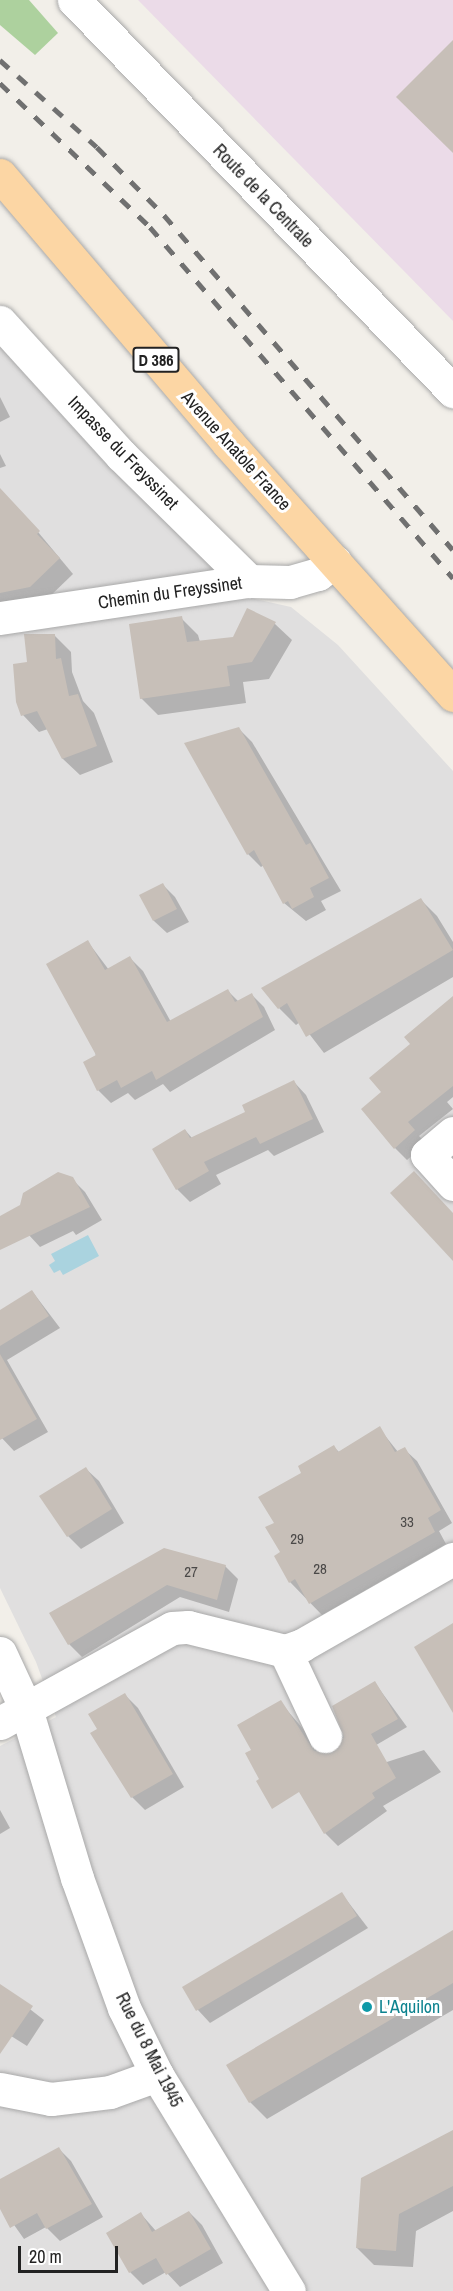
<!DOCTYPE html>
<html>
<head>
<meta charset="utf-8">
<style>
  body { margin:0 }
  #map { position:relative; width:453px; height:2291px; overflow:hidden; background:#f2efe9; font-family:"Archivo Narrow",sans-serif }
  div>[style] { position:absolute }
  .residential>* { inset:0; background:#e0dfdf }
  .industrial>* { inset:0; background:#ebdbe8 }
  .forest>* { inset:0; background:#add19e }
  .water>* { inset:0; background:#aad3df }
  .shadow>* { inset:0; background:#0003 }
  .building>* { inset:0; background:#c7bfb8 }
  .roads { filter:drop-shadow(0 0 2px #a9a9a9) drop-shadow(0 0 2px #a9a9a9) }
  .minor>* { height:33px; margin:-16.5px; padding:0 16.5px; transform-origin:16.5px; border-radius:16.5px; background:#fff }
  .primary>* { height:33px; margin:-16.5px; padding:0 16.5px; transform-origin:16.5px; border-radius:16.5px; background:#fcd6a4 }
  .rail>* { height:4.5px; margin-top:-2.25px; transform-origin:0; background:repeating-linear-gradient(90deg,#707070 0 12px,transparent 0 24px) }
  .dots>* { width:16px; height:16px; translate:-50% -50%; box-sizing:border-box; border:3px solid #fff; border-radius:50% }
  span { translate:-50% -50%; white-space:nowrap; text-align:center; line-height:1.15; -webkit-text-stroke:6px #fff; paint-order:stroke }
  .number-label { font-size:15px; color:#4b4948 }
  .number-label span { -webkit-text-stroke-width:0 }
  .shield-label span { padding:2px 4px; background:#fff; border:2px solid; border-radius:4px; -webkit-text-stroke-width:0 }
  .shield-label { font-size:16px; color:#222; font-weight:700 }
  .street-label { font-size:18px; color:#222 }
  .culture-label { font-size:18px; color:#0d838f }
  .left { translate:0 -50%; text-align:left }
  .scale { position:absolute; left:18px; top:2246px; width:100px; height:27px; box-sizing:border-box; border:3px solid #222; border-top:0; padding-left:8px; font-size:18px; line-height:21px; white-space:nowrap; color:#222; -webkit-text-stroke:4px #fff; paint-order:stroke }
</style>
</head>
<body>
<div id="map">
  <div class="residential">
    <div style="clip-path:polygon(0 330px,190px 543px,255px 599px,291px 607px,338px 645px,453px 771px,453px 2291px,0 2291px,0 1746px,56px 1717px,36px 1662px,0 1588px)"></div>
  </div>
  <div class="industrial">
    <div style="clip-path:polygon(138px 0,453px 0,453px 321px)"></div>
  </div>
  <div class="forest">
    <div style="clip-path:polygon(0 0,29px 0,58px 33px,35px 55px,0 25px)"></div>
  </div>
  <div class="water">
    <div style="clip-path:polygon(88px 1235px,99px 1256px,63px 1275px,60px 1270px,54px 1273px,49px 1265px,55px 1261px,51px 1254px)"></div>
  </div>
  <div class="shadow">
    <div style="clip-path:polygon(0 397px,10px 417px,0 422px)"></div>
    <div style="clip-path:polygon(0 454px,6px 466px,0 468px)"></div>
    <div style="clip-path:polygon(0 509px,23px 514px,73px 574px,44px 602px,0 609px)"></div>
    <div style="clip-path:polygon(248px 610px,275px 624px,292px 640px,269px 679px,243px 682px,246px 703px,158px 715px,141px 698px,181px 618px,198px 635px,200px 642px,234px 638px)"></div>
    <div style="clip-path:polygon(54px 635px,71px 652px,72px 672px,83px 701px,94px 713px,113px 762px,80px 775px,63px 759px,48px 729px,39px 732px,23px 715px,29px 663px)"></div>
    <div style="clip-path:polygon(239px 729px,252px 742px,341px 891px,321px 901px,326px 910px,306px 921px,284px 903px,264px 865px,261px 867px,248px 854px)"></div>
    <div style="clip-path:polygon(162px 884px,175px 897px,189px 922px,167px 933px,154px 921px,141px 896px)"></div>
    <div style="clip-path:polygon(420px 899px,437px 916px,453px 942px,453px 977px,324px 1053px,300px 1022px,296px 1025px,279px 1008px)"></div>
    <div style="clip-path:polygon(88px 942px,109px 970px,130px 958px,143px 971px,171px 1022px,228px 991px,239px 1002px,252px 995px,264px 1007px,275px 1030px,170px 1092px,163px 1084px,135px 1100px,128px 1093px,111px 1103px,98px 1090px)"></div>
    <div style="clip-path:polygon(453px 998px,453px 1097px,447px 1102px,453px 1109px,419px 1136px,426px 1143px,407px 1160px,395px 1148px,383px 1093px,412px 1044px)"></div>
    <div style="clip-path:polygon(294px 1082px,306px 1095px,324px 1132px,274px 1156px,268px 1150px,216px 1175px,221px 1184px,190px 1202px,177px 1189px,154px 1149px,185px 1130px,192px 1138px,247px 1113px)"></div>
    <div style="clip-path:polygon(72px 1179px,85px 1192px,102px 1220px,76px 1235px,73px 1231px,40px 1247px,28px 1234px)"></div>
    <div style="clip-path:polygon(32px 1291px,60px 1328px,7px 1360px,48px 1432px,14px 1451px,0 1436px,0 1312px)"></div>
    <div style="clip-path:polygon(379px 1428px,398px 1452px,404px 1449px,417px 1461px,452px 1523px,439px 1531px,446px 1544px,322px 1615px,290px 1582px,276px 1523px,303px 1473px,334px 1447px,339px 1452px)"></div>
    <div style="clip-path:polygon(86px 1469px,99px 1481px,124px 1523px,81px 1549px,68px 1536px)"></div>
    <div style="clip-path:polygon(225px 1566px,238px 1579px,229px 1612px,180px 1597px,82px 1657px,69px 1644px,51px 1614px)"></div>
    <div style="clip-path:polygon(375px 1683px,407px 1727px,354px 1758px,342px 1746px,344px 1728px)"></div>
    <div style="clip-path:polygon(125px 1695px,138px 1708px,184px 1787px,145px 1810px,132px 1797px,99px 1729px)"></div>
    <div style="clip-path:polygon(280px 1702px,311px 1738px,319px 1754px,253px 1750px)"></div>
    <div style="clip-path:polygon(424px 1750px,441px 1772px,383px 1806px,387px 1811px,338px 1846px,325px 1833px,300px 1790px)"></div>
    <div style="clip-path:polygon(0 1810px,10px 1828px,0 1834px)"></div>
    <div style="clip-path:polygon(342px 1894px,368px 1928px,210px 2023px,198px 2010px,184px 1987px)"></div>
    <div style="clip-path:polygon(453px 1932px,453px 2010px,267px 2119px,250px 2102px)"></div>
    <div style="clip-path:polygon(0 1986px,44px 2020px,27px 2046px,0 2029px)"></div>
    <div style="clip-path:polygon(453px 2132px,453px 2211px,416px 2231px,413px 2267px,374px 2265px,357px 2248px)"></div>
    <div style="clip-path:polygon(59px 2149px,71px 2161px,103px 2217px,60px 2241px,46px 2227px,24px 2239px,0 2205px,0 2181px)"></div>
    <div style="clip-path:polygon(189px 2212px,202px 2225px,223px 2263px,180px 2287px,166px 2272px,143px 2285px,130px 2272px,141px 2214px,156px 2231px)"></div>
  </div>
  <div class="building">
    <div style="clip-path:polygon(453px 40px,453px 153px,396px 97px)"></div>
    <div style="clip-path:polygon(0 488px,40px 531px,37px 534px,60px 558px,30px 587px,0 593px)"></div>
    <div style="clip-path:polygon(247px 608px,276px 622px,252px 662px,227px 666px,230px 686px,140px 699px,129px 624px,182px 616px,187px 642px,233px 637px)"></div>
    <div style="clip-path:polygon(24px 634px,55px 634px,56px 659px,61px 658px,69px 696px,78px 694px,97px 746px,62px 759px,37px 711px,21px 716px,16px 702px,13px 664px,27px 662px)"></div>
    <div style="clip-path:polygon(239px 727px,306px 845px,310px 843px,329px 878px,310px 888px,314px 897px,292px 909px,288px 901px,283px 904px,254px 850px,247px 855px,184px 743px)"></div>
    <div style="clip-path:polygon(163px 883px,177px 909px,153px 921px,139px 895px)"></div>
    <div style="clip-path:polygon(421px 898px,453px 950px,306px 1037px,287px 1003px,278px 1009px,261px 988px)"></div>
    <div style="clip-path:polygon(88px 940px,105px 970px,130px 956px,167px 1022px,228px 989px,235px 1002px,252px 993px,263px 1017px,156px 1080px,152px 1071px,121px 1088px,117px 1080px,97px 1091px,83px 1062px,96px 1055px,46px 964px)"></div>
    <div style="clip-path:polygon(453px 996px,453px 1086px,408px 1122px,415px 1130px,394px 1149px,361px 1109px,381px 1092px,369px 1078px,410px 1044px,404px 1037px)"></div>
    <div style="clip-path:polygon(294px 1080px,313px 1119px,260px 1144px,256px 1137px,204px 1162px,209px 1171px,176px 1190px,152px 1149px,185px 1129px,190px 1138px,245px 1112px,242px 1105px)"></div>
    <div style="clip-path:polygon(414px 1171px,453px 1213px,453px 1261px,390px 1193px)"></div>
    <div style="clip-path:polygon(58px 1172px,73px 1177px,90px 1207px,0 1250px,0 1216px,20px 1205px,23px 1193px)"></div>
    <div style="clip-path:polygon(32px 1290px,49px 1316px,0 1346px,0 1310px)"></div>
    <div style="clip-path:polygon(0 1354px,37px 1419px,0 1440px)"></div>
    <div style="clip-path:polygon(380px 1426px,395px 1452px,405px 1447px,441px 1510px,428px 1518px,435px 1532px,309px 1604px,295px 1579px,289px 1583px,274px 1556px,280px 1552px,265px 1527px,274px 1523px,258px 1497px,301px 1473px,298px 1466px,334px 1445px,338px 1452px)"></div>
    <div style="clip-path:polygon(86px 1467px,112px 1509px,67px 1537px,39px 1496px)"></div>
    <div style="clip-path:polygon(164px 1548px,226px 1565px,217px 1600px,167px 1585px,68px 1645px,49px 1613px)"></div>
    <div style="clip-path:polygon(453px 1623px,453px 1713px,414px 1647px)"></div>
    <div style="clip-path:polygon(375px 1681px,398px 1719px,371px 1734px,396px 1778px,372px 1793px,375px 1798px,324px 1834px,299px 1792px,272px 1809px,256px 1781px,259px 1779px,245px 1753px,251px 1750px,237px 1725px,281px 1700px,314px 1751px,332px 1753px,344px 1737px,332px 1706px)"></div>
    <div style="clip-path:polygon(125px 1693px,173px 1774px,131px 1798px,90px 1733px,97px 1729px,88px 1714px)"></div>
    <div style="clip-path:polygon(342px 1892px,357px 1916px,196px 2011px,182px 1987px)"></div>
    <div style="clip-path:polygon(453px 1930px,453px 1983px,249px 2103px,226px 2065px)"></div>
    <div style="clip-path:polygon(0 1984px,33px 2006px,0 2054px)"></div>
    <div style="clip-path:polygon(453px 2130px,453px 2186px,399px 2214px,396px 2251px,356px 2248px,361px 2178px)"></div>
    <div style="clip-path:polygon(59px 2147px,92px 2204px,46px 2229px,37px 2213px,10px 2228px,0 2209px,0 2179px)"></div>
    <div style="clip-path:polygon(189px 2211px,211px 2249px,166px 2275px,156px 2258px,129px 2273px,106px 2233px,141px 2212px,152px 2232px)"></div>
  </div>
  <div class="roads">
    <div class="minor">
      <div style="left:74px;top:0;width:545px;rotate:45.89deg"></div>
      <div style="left:0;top:322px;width:180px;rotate:47.7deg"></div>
      <div style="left:121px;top:455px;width:180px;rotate:44.5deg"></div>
      <div style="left:0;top:618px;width:252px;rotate:-8.5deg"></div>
      <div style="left:249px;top:581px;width:41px;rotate:1.4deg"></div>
      <div style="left:290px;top:582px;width:29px;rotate:-16deg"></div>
      <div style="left:318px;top:574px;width:21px;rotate:-37deg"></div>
      <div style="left:453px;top:1133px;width:34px;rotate:140deg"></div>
      <div style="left:427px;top:1155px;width:39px;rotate:48deg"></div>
      <div style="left:285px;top:1651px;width:94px;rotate:64.8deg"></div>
      <div style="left:0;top:1653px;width:62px;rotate:65.1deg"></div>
      <div style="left:26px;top:1709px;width:177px;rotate:73.2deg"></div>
      <div style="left:77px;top:1878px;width:138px;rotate:70.1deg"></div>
      <div style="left:124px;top:2008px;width:75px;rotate:63.8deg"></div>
      <div style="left:157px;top:2075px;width:253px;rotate:58.6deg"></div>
      <div style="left:0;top:1723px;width:196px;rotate:-28.9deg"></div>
      <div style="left:172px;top:1628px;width:16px;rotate:-4deg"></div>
      <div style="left:188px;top:1627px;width:100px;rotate:13.9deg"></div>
      <div style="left:285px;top:1651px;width:18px;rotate:-19deg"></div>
      <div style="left:302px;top:1645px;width:174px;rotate:-29.7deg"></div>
      <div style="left:0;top:2089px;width:52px;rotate:11.1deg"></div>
      <div style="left:51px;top:2099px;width:59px;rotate:-6.8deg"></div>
      <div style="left:110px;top:2092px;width:50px;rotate:-19.9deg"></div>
    </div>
    <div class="primary">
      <div style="left:0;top:175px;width:352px;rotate:49.6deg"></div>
      <div style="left:228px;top:443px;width:338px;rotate:48.2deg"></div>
    </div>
  </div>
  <div class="rail">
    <div style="left:0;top:60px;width:130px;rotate:41.9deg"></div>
    <div style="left:97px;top:147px;width:95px;rotate:45.4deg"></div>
    <div style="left:164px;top:215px;width:442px;rotate:49.2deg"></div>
    <div style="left:0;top:83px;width:208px;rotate:43.8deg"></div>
    <div style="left:150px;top:227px;width:464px;rotate:49.2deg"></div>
  </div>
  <div class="dots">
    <div style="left:367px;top:2007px;background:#0f9aa8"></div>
  </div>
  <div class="number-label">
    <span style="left:407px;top:1522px">33</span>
    <span style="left:297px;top:1539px">29</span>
    <span style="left:320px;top:1569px">28</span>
    <span style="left:191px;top:1572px">27</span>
  </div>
  <div class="shield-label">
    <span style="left:156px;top:360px">D 386</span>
  </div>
  <div class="street-label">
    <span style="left:263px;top:196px;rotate:46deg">Route de la Centrale</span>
    <span style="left:236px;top:451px;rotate:48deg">Avenue Anatole France</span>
    <span style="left:123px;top:453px;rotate:46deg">Impasse du Freyssinet</span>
    <span style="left:170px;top:593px;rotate:-8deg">Chemin du Freyssinet</span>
    <span style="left:149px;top:2050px;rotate:63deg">Rue du 8 Mai 1945</span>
  </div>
  <div class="culture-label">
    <span class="left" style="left:379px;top:2007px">L'Aquilon</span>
  </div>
  <div class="scale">20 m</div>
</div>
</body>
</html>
